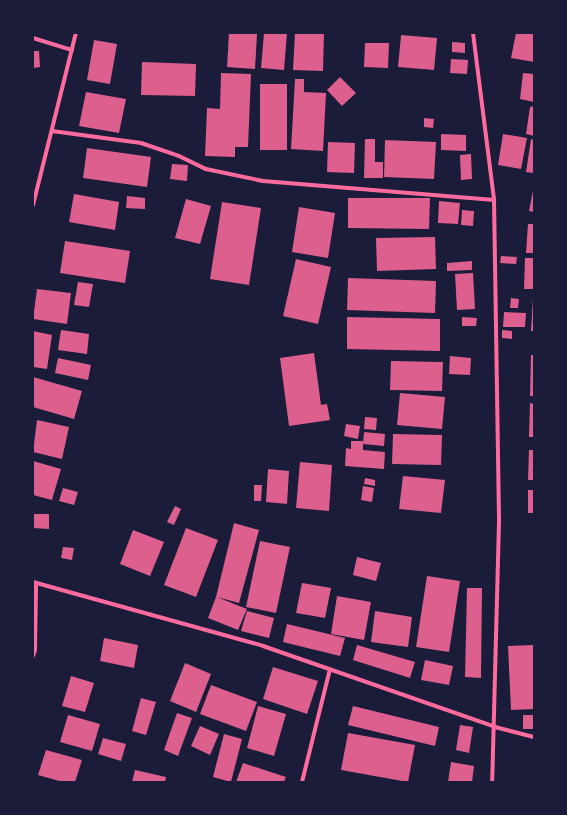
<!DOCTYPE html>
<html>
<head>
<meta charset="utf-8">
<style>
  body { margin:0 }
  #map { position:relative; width:567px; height:815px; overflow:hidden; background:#1b1b3a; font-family:"Crimson Pro",serif }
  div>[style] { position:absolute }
  .building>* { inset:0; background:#dd5f8e }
  .minor>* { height:4px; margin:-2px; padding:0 2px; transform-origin:2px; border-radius:2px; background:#ff6b9d }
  span { translate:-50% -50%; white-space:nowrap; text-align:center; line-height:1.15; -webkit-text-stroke:3.5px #1b1b3a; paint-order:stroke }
  .frame { position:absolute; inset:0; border:34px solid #1b1b3a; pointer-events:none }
</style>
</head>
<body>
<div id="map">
  <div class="building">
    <div style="clip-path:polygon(229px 33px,257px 34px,255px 69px,227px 67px)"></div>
    <div style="clip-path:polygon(264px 33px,287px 33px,284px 70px,261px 68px)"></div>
    <div style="clip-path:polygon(295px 33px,324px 33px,323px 71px,293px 70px)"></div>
    <div style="clip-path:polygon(516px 33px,534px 33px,534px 62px,511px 58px)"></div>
    <div style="clip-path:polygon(401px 35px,437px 38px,434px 70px,398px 67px)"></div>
    <div style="clip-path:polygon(94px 40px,117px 44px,110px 84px,87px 80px)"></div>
    <div style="clip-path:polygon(452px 42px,465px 43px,465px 53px,452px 52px)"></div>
    <div style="clip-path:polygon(365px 43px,389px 43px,388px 68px,364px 67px)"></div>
    <div style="clip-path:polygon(33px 51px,39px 51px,40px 67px,33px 68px)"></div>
    <div style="clip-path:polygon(451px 59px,468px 60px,467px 74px,450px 73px)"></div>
    <div style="clip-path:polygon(142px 62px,196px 64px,195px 96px,141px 95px)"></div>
    <div style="clip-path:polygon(221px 73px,251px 74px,248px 147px,235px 147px,235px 157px,205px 156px,207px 108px,220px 109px)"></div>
    <div style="clip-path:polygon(523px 73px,534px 74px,534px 102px,520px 99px)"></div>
    <div style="clip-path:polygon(340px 77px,356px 93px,342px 106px,327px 90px)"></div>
    <div style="clip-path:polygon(295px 79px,304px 79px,304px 92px,326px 93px,323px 151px,291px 149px)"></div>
    <div style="clip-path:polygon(260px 84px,287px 84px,287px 150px,260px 150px)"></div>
    <div style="clip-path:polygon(86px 92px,126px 99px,119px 133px,79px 126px)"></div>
    <div style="clip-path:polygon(534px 106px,534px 136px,526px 134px,530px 107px)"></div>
    <div style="clip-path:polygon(424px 118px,434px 119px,433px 128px,424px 127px)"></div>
    <div style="clip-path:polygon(441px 134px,466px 135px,466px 151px,441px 150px)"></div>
    <div style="clip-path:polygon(503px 134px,527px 138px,521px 169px,498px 165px)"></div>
    <div style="clip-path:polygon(365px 139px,375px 139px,375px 162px,383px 162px,383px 178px,364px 178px)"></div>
    <div style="clip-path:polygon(531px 139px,534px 140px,534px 173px,526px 172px)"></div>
    <div style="clip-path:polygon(385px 140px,436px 142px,434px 179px,384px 177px)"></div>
    <div style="clip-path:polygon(328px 142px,355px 143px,354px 173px,327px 172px)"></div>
    <div style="clip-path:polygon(87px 148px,151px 157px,147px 187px,83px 178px)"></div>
    <div style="clip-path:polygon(471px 154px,472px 179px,461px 180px,460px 155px)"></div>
    <div style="clip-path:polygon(172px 164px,188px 165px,187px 181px,170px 179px)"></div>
    <div style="clip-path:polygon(534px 185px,534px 212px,529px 211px)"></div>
    <div style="clip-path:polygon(74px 194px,119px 202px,115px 230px,69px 222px)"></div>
    <div style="clip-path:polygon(127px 196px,145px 198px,145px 209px,126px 208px)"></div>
    <div style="clip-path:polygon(348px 198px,430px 198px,429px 229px,348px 228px)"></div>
    <div style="clip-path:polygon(186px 199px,211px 206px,200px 244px,175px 238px)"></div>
    <div style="clip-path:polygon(439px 201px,460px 203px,458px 224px,438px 223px)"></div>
    <div style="clip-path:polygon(222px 202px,261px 208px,249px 285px,210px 279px)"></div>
    <div style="clip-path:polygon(299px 207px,335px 213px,328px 258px,292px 252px)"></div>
    <div style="clip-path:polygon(462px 210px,474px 211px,473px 226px,461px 225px)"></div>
    <div style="clip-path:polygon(528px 224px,534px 224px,534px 253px,526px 253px)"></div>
    <div style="clip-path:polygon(435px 237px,436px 269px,377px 271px,376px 238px)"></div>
    <div style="clip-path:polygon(65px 241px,130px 251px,125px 283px,60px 273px)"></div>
    <div style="clip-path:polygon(501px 256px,517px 257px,516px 264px,500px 263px)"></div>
    <div style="clip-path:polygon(525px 258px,534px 258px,534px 289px,524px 289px)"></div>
    <div style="clip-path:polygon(296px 259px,331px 267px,318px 324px,283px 316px)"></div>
    <div style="clip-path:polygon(472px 261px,472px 270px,447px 271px,447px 263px)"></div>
    <div style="clip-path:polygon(473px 273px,475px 309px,457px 310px,455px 274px)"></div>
    <div style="clip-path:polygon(348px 278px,436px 281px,435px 313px,347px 310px)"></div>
    <div style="clip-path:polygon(78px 282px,93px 284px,89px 307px,74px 305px)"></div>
    <div style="clip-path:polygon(37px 289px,71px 293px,67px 324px,33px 319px)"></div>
    <div style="clip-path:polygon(511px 298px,519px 299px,518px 308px,510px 308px)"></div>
    <div style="clip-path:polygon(533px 298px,534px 298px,534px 331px,531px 331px)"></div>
    <div style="clip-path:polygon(504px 312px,526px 313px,525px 327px,503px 327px)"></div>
    <div style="clip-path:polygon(347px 317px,440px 319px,440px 351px,347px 349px)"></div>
    <div style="clip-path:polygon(462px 317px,477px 318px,476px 326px,462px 326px)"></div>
    <div style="clip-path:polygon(61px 330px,89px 334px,87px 354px,58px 350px)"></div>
    <div style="clip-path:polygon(502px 330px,512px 331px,512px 339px,502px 338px)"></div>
    <div style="clip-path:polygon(33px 331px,52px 335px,47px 369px,33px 367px)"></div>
    <div style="clip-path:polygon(314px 353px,321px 405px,327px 404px,330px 420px,289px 426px,280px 358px)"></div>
    <div style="clip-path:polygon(531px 355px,534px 355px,534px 396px,530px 396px)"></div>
    <div style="clip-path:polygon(450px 356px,471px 358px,470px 375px,449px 374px)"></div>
    <div style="clip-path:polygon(58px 358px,91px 365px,88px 380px,55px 373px)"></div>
    <div style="clip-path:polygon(391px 361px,443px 362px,442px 391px,390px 390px)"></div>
    <div style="clip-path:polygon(33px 377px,82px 391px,74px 419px,33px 407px)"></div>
    <div style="clip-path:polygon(400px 393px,445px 397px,442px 429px,397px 425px)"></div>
    <div style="clip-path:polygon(530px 403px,534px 404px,534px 437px,529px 437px)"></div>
    <div style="clip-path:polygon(365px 417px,377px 418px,376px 430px,364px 429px)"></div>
    <div style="clip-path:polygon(37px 420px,69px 427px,62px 459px,33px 452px)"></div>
    <div style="clip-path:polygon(346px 424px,360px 426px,358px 439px,344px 436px)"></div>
    <div style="clip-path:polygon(364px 432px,385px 434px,384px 446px,363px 444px)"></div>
    <div style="clip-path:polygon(393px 434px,442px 435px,441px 465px,392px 464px)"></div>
    <div style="clip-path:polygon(351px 441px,363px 441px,363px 450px,385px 452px,384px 469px,345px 466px,346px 448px,351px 449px)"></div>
    <div style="clip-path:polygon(529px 450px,534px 450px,534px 480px,528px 480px)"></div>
    <div style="clip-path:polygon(33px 461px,61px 469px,52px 500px,33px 495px)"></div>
    <div style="clip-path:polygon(300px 462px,332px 465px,329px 511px,296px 508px)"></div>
    <div style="clip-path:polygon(268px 469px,289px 471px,287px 504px,266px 502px)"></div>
    <div style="clip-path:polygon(403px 476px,445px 480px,441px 513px,399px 509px)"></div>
    <div style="clip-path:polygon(365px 478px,375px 480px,375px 486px,364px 484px)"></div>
    <div style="clip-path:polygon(254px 485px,262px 485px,261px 501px,254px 501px)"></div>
    <div style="clip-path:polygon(363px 486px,374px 488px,372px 502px,361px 500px)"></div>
    <div style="clip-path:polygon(63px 488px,78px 492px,74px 505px,59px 501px)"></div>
    <div style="clip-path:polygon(528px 490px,534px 490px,534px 513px,528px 513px)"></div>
    <div style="clip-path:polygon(175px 506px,181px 509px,174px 525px,167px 522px)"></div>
    <div style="clip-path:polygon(33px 514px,49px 514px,49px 529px,33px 528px)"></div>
    <div style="clip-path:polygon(234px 523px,259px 530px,239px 603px,217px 597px,247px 609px,238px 630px,208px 618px,216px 597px)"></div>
    <div style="clip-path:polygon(186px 528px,218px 540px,196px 597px,164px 585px)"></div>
    <div style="clip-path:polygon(133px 530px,164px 542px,150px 576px,120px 564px)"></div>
    <div style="clip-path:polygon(260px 541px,290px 547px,276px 613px,246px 607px)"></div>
    <div style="clip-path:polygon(63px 547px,74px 548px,72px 560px,61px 558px)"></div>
    <div style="clip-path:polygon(357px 557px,381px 563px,376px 581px,353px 575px)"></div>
    <div style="clip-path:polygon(427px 576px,460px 581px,449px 652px,416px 647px)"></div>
    <div style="clip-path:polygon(302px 583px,331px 588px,325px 618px,296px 613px)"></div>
    <div style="clip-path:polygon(467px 588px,482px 588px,481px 678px,465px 677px)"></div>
    <div style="clip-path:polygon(337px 596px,371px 602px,364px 640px,331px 634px)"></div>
    <div style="clip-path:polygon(247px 611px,274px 618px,269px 638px,241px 631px)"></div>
    <div style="clip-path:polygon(375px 611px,412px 617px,408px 647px,371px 642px)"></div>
    <div style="clip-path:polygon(287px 624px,345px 638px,340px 656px,283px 642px)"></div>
    <div style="clip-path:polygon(104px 638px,138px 645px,134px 668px,100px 661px)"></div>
    <div style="clip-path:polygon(357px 645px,415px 662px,410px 678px,353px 660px)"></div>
    <div style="clip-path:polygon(534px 645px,534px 709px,511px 710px,508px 646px)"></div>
    <div style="clip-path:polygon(425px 660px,453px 666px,449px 685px,421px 680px)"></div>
    <div style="clip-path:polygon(185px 663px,211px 674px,196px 712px,170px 701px)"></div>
    <div style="clip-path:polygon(273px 667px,318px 681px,307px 714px,263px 699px)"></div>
    <div style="clip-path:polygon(71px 676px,94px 683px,85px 712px,62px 706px)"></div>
    <div style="clip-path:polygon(211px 685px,257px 702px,246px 731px,200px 714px)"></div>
    <div style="clip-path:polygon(141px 698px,156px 702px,146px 735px,132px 731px)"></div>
    <div style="clip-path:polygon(258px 706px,286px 714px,274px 756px,247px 748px)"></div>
    <div style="clip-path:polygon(353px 706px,439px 727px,435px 746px,348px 725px)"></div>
    <div style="clip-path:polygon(177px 713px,192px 718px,178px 756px,164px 750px)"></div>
    <div style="clip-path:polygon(68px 715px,100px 724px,92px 751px,60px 742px)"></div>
    <div style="clip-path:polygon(523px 715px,534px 715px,534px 729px,523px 729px)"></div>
    <div style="clip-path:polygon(460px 725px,473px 727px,469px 753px,456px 750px)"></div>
    <div style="clip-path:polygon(200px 726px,219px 734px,210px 755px,191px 746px)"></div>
    <div style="clip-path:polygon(348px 733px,415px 745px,408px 782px,341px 770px)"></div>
    <div style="clip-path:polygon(224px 734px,242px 739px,231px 782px,213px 777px)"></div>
    <div style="clip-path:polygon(103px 738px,126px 744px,121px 761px,98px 754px)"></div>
    <div style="clip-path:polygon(46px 750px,82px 760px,75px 782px,63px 782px,38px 775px)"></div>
    <div style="clip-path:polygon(451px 762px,474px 766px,472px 782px,448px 782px)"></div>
    <div style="clip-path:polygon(243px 763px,286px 777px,284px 782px,236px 782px)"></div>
    <div style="clip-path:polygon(135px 770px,166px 777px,165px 782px,132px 782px)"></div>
  </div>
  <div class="minor">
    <div style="left:473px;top:33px;width:168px;rotate:82.8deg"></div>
    <div style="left:494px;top:200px;width:322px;rotate:89.1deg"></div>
    <div style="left:499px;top:522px;width:260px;rotate:91.5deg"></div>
    <div style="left:33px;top:38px;width:41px;rotate:17.1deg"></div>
    <div style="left:52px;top:131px;width:90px;rotate:7.7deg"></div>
    <div style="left:141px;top:143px;width:40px;rotate:18.9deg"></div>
    <div style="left:179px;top:156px;width:30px;rotate:26deg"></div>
    <div style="left:206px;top:169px;width:58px;rotate:11.9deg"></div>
    <div style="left:263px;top:181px;width:232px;rotate:4.7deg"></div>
    <div style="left:33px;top:205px;width:177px;rotate:-76deg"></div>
    <div style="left:33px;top:582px;width:239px;rotate:15.5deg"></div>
    <div style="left:263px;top:646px;width:246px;rotate:19.2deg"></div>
    <div style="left:495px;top:727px;width:40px;rotate:14.4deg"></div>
    <div style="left:33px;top:656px;width:6px;rotate:-72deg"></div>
    <div style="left:35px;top:650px;width:66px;rotate:-89.1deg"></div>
    <div style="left:302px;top:782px;width:116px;rotate:-76.1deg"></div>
  </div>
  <div class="frame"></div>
</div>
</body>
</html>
